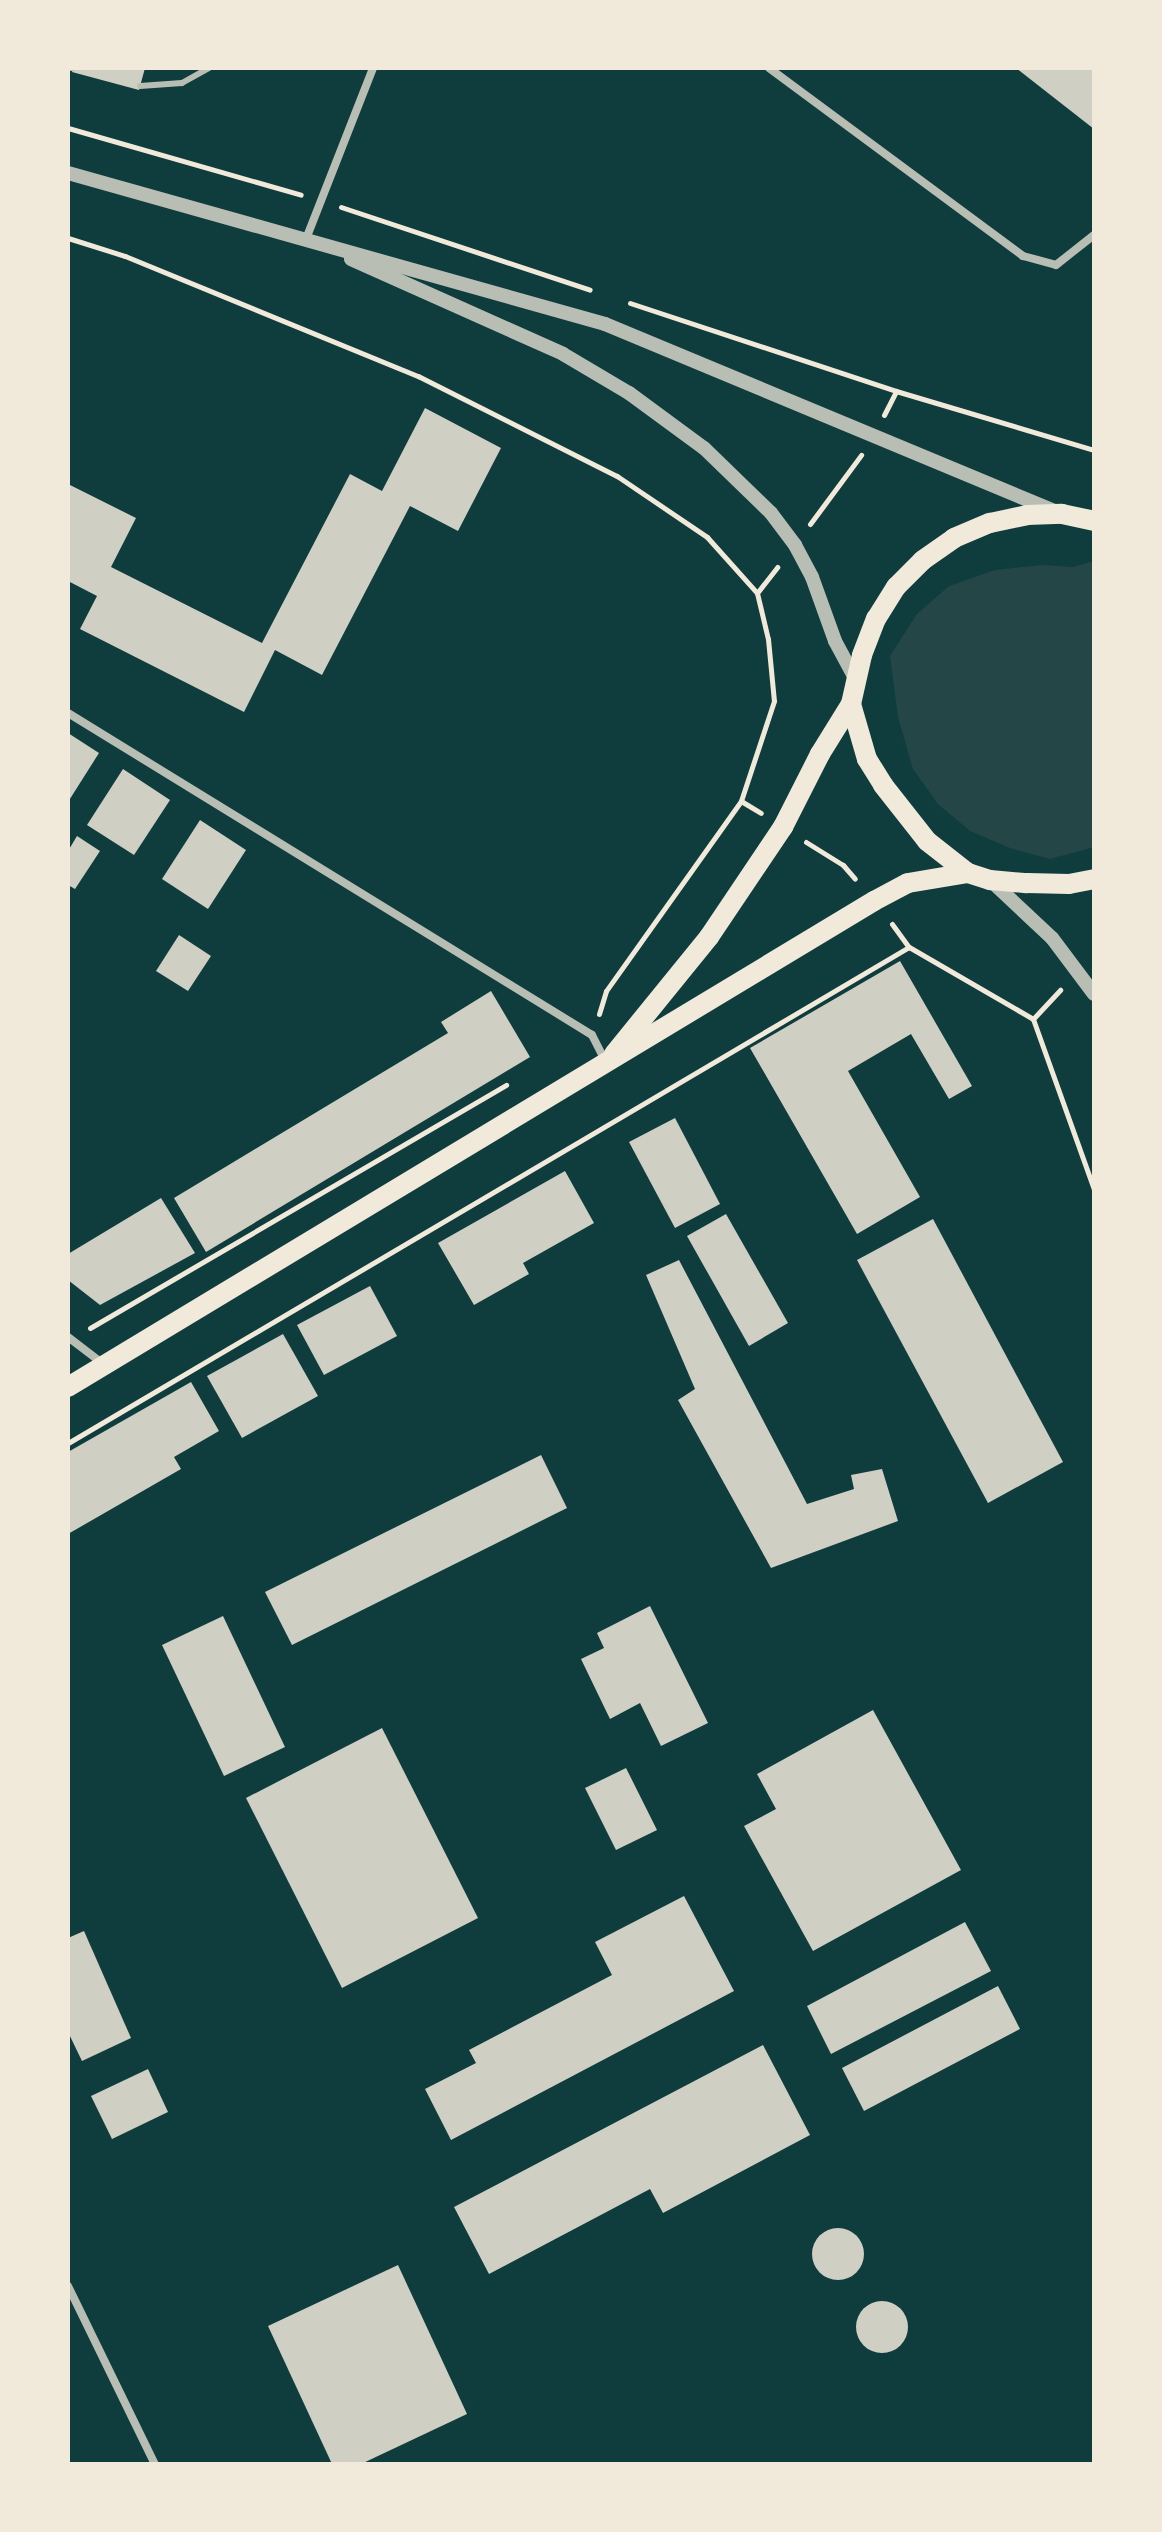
<!DOCTYPE html>
<html>
<head>
<meta charset="utf-8">
<style>
  body { margin:0 }
  #map { position:relative; width:1162px; height:2532px; overflow:hidden; background:#0f3d3e; font-family:Manrope,sans-serif }
  div>[style] { position:absolute }
  .green>* { inset:0; background:#244646 }
  .building>* { inset:0; background:#cfcfc3 }
  .round { border-radius:50% }
  .path>* { height:5px; margin:-2.5px; padding:0 2.5px; transform-origin:2.5px; border-radius:2.5px; background:#f1e9da }
  .service>* { height:6px; margin:-3px; padding:0 3px; transform-origin:3px; border-radius:3px; background:#b8beb3 }
  .minor>* { height:8px; margin:-4px; padding:0 4px; transform-origin:4px; border-radius:4px; background:#b8beb3 }
  .tertiary>* { height:14px; margin:-7px; padding:0 7px; transform-origin:7px; border-radius:7px; background:#b8beb3 }
  .primary>* { height:20px; margin:-10px; padding:0 10px; transform-origin:10px; border-radius:10px; background:#f1e9da }
  span { translate:-50% -50%; white-space:nowrap; text-align:center; line-height:1.15; -webkit-text-stroke:8px #f1e9da; paint-order:stroke }
  .frame { position:absolute; inset:0; border:70px solid #f1e9da; pointer-events:none }
</style>
</head>
<body>
<div id="map">
  <div class="green">
    <div style="clip-path:polygon(1094px 561px,1094px 847px,1050px 859px,1010px 848px,970px 831px,938px 804px,913px 769px,898px 717px,890px 656px,917px 614px,949px 586px,995px 570px,1043px 565px,1073px 567px)"></div>
  </div>
  <div class="building">
    <div style="clip-path:polygon(73px 68px,145px 68px,139px 90px,72px 72px)"></div>
    <div style="clip-path:polygon(1016px 68px,1094px 68px,1094px 129px)"></div>
    <div style="clip-path:polygon(425px 408px,501px 448px,458px 531px,410px 506px,322px 675px,275px 650px,244px 712px,80px 629px,97px 596px,68px 581px,68px 484px,136px 518px,111px 567px,262px 643px,350px 474px,382px 491px)"></div>
    <div style="clip-path:polygon(68px 733px,99px 753px,68px 802px)"></div>
    <div style="clip-path:polygon(123px 769px,170px 800px,134px 855px,87px 825px)"></div>
    <div style="clip-path:polygon(200px 820px,246px 850px,208px 909px,162px 879px)"></div>
    <div style="clip-path:polygon(77px 836px,100px 851px,75px 889px,68px 885px,68px 851px)"></div>
    <div style="clip-path:polygon(179px 935px,211px 956px,188px 991px,156px 971px)"></div>
    <div style="clip-path:polygon(900px 961px,972px 1086px,949px 1099px,911px 1034px,848px 1071px,920px 1197px,857px 1234px,750px 1048px)"></div>
    <div style="clip-path:polygon(491px 991px,530px 1057px,206px 1252px,174px 1198px,448px 1033px,441px 1022px)"></div>
    <div style="clip-path:polygon(675px 1118px,720px 1204px,675px 1228px,629px 1142px)"></div>
    <div style="clip-path:polygon(565px 1171px,594px 1223px,523px 1263px,529px 1274px,474px 1305px,438px 1243px)"></div>
    <div style="clip-path:polygon(161px 1198px,195px 1253px,100px 1305px,68px 1280px,68px 1254px)"></div>
    <div style="clip-path:polygon(726px 1214px,788px 1323px,749px 1346px,687px 1236px)"></div>
    <div style="clip-path:polygon(933px 1219px,1063px 1462px,988px 1503px,857px 1260px)"></div>
    <div style="clip-path:polygon(679px 1260px,807px 1504px,854px 1489px,851px 1475px,882px 1469px,898px 1521px,771px 1568px,678px 1400px,695px 1389px,646px 1275px)"></div>
    <div style="clip-path:polygon(370px 1286px,397px 1336px,324px 1375px,297px 1325px)"></div>
    <div style="clip-path:polygon(283px 1334px,318px 1396px,242px 1438px,207px 1376px)"></div>
    <div style="clip-path:polygon(191px 1382px,219px 1431px,174px 1457px,181px 1469px,68px 1534px,68px 1452px)"></div>
    <div style="clip-path:polygon(541px 1455px,567px 1508px,292px 1645px,265px 1592px)"></div>
    <div style="clip-path:polygon(650px 1606px,708px 1723px,661px 1746px,640px 1703px,610px 1719px,581px 1659px,604px 1648px,597px 1633px)"></div>
    <div style="clip-path:polygon(223px 1616px,285px 1747px,224px 1776px,162px 1645px)"></div>
    <div style="clip-path:polygon(873px 1710px,961px 1870px,813px 1951px,744px 1826px,776px 1809px,757px 1774px)"></div>
    <div style="clip-path:polygon(382px 1728px,478px 1918px,342px 1988px,246px 1798px)"></div>
    <div style="clip-path:polygon(626px 1768px,657px 1830px,616px 1850px,585px 1788px)"></div>
    <div style="clip-path:polygon(684px 1896px,734px 1991px,451px 2140px,425px 2089px,476px 2063px,469px 2050px,612px 1975px,595px 1942px)"></div>
    <div style="clip-path:polygon(965px 1922px,991px 1971px,831px 2054px,807px 2006px)"></div>
    <div style="clip-path:polygon(84px 1931px,131px 2038px,82px 2061px,68px 2032px,68px 1938px)"></div>
    <div style="clip-path:polygon(998px 1986px,1020px 2029px,864px 2111px,842px 2068px)"></div>
    <div style="clip-path:polygon(763px 2045px,810px 2135px,663px 2213px,650px 2189px,489px 2274px,454px 2207px)"></div>
    <div style="clip-path:polygon(148px 2069px,168px 2112px,112px 2139px,91px 2096px)"></div>
    <div class="round" style="left:812px;top:2228px;width:52px;height:52px"></div>
    <div style="clip-path:polygon(398px 2265px,467px 2414px,361px 2464px,332px 2464px,268px 2326px)"></div>
    <div class="round" style="left:856px;top:2301px;width:52px;height:52px"></div>
  </div>
  <div class="path">
    <div style="left:68px;top:128px;width:242px;rotate:16deg"></div>
    <div style="left:341px;top:207px;width:262px;rotate:18.4deg"></div>
    <div style="left:68px;top:238px;width:60px;rotate:17.5deg"></div>
    <div style="left:125px;top:256px;width:317px;rotate:22.3deg"></div>
    <div style="left:418px;top:376px;width:223px;rotate:26.7deg"></div>
    <div style="left:617px;top:476px;width:109px;rotate:34.1deg"></div>
    <div style="left:707px;top:537px;width:75px;rotate:48.2deg"></div>
    <div style="left:757px;top:593px;width:47px;rotate:76.6deg"></div>
    <div style="left:768px;top:639px;width:62px;rotate:84.5deg"></div>
    <div style="left:774px;top:701px;width:105px;rotate:108.3deg"></div>
    <div style="left:741px;top:801px;width:233px;rotate:125.4deg"></div>
    <div style="left:606px;top:991px;width:24px;rotate:107deg"></div>
    <div style="left:630px;top:303px;width:280px;rotate:18.3deg"></div>
    <div style="left:896px;top:391px;width:207px;rotate:16.6deg"></div>
    <div style="left:884px;top:415px;width:27px;rotate:-63deg"></div>
    <div style="left:810px;top:524px;width:86px;rotate:-53.5deg"></div>
    <div style="left:757px;top:593px;width:33px;rotate:-52deg"></div>
    <div style="left:741px;top:801px;width:23px;rotate:31deg"></div>
    <div style="left:806px;top:842px;width:44px;rotate:31.9deg"></div>
    <div style="left:843px;top:865px;width:18px;rotate:49deg"></div>
    <div style="left:892px;top:924px;width:29px;rotate:54deg"></div>
    <div style="left:909px;top:947px;width:143px;rotate:30.1deg"></div>
    <div style="left:1033px;top:1019px;width:181px;rotate:70.3deg"></div>
    <div style="left:1033px;top:1019px;width:40px;rotate:-47deg"></div>
    <div style="left:90px;top:1328px;width:482px;rotate:-30.3deg"></div>
    <div style="left:68px;top:1443px;width:976px;rotate:-30.53deg"></div>
  </div>
  <div class="service">
    <div style="left:71px;top:68px;width:2px"></div>
    <div style="left:140px;top:86px;width:42px;rotate:-4.1deg"></div>
    <div style="left:182px;top:83px;width:31px;rotate:-29deg"></div>
  </div>
  <div class="minor">
    <div style="left:769px;top:68px;width:316px;rotate:36.5deg"></div>
    <div style="left:1023px;top:256px;width:34px;rotate:15deg"></div>
    <div style="left:1056px;top:265px;width:48px;rotate:-38.3deg"></div>
    <div style="left:306px;top:239px;width:184px;rotate:-68.6deg"></div>
    <div style="left:68px;top:713px;width:615px;rotate:31.57deg"></div>
    <div style="left:592px;top:1035px;width:28px;rotate:63deg"></div>
    <div style="left:68px;top:1337px;width:43px;rotate:37.4deg"></div>
    <div style="left:68px;top:2286px;width:198px;rotate:64deg"></div>
  </div>
  <div class="tertiary">
    <div style="left:68px;top:173px;width:558px;rotate:15.71deg"></div>
    <div style="left:605px;top:324px;width:490px;rotate:22.6deg"></div>
    <div style="left:351px;top:259px;width:232px;rotate:24.1deg"></div>
    <div style="left:563px;top:354px;width:77px;rotate:30.6deg"></div>
    <div style="left:629px;top:393px;width:93px;rotate:36.3deg"></div>
    <div style="left:704px;top:448px;width:93px;rotate:44.1deg"></div>
    <div style="left:771px;top:513px;width:40px;rotate:53deg"></div>
    <div style="left:795px;top:545px;width:36px;rotate:62deg"></div>
    <div style="left:812px;top:577px;width:68px;rotate:70.2deg"></div>
    <div style="left:835px;top:641px;width:44px;rotate:61.7deg"></div>
    <div style="left:990px;top:880px;width:85px;rotate:43.1deg"></div>
    <div style="left:1052px;top:938px;width:70px;rotate:53.1deg"></div>
  </div>
  <div class="primary">
    <div style="left:851px;top:704px;width:57px;rotate:73.8deg"></div>
    <div style="left:867px;top:759px;width:31px;rotate:58deg"></div>
    <div style="left:883px;top:785px;width:71px;rotate:51.8deg"></div>
    <div style="left:927px;top:841px;width:52px;rotate:38deg"></div>
    <div style="left:968px;top:873px;width:23px;rotate:18deg"></div>
    <div style="left:990px;top:880px;width:37px;rotate:5deg"></div>
    <div style="left:1027px;top:883px;width:42px;rotate:1.4deg"></div>
    <div style="left:1069px;top:884px;width:25px;rotate:-11deg"></div>
    <div style="left:614px;top:1054px;width:151px;rotate:-50.9deg"></div>
    <div style="left:709px;top:937px;width:133px;rotate:-56.1deg"></div>
    <div style="left:783px;top:827px;width:82px;rotate:-63.1deg"></div>
    <div style="left:820px;top:754px;width:59px;rotate:-58.2deg"></div>
    <div style="left:851px;top:704px;width:50px;rotate:-77.3deg"></div>
    <div style="left:862px;top:655px;width:39px;rotate:-69deg"></div>
    <div style="left:876px;top:619px;width:38px;rotate:-58deg"></div>
    <div style="left:896px;top:587px;width:38px;rotate:-45deg"></div>
    <div style="left:923px;top:560px;width:38px;rotate:-35deg"></div>
    <div style="left:954px;top:538px;width:39px;rotate:-23deg"></div>
    <div style="left:990px;top:523px;width:38px;rotate:-12deg"></div>
    <div style="left:1027px;top:515px;width:35px;rotate:-2deg"></div>
    <div style="left:1062px;top:514px;width:33px;rotate:12deg"></div>
    <div style="left:68px;top:1387px;width:941px;rotate:-31.09deg"></div>
    <div style="left:874px;top:901px;width:38px;rotate:-28deg"></div>
    <div style="left:908px;top:883px;width:61px;rotate:-9.5deg"></div>
  </div>
  <div class="frame"></div>
</div>
</body>
</html>
